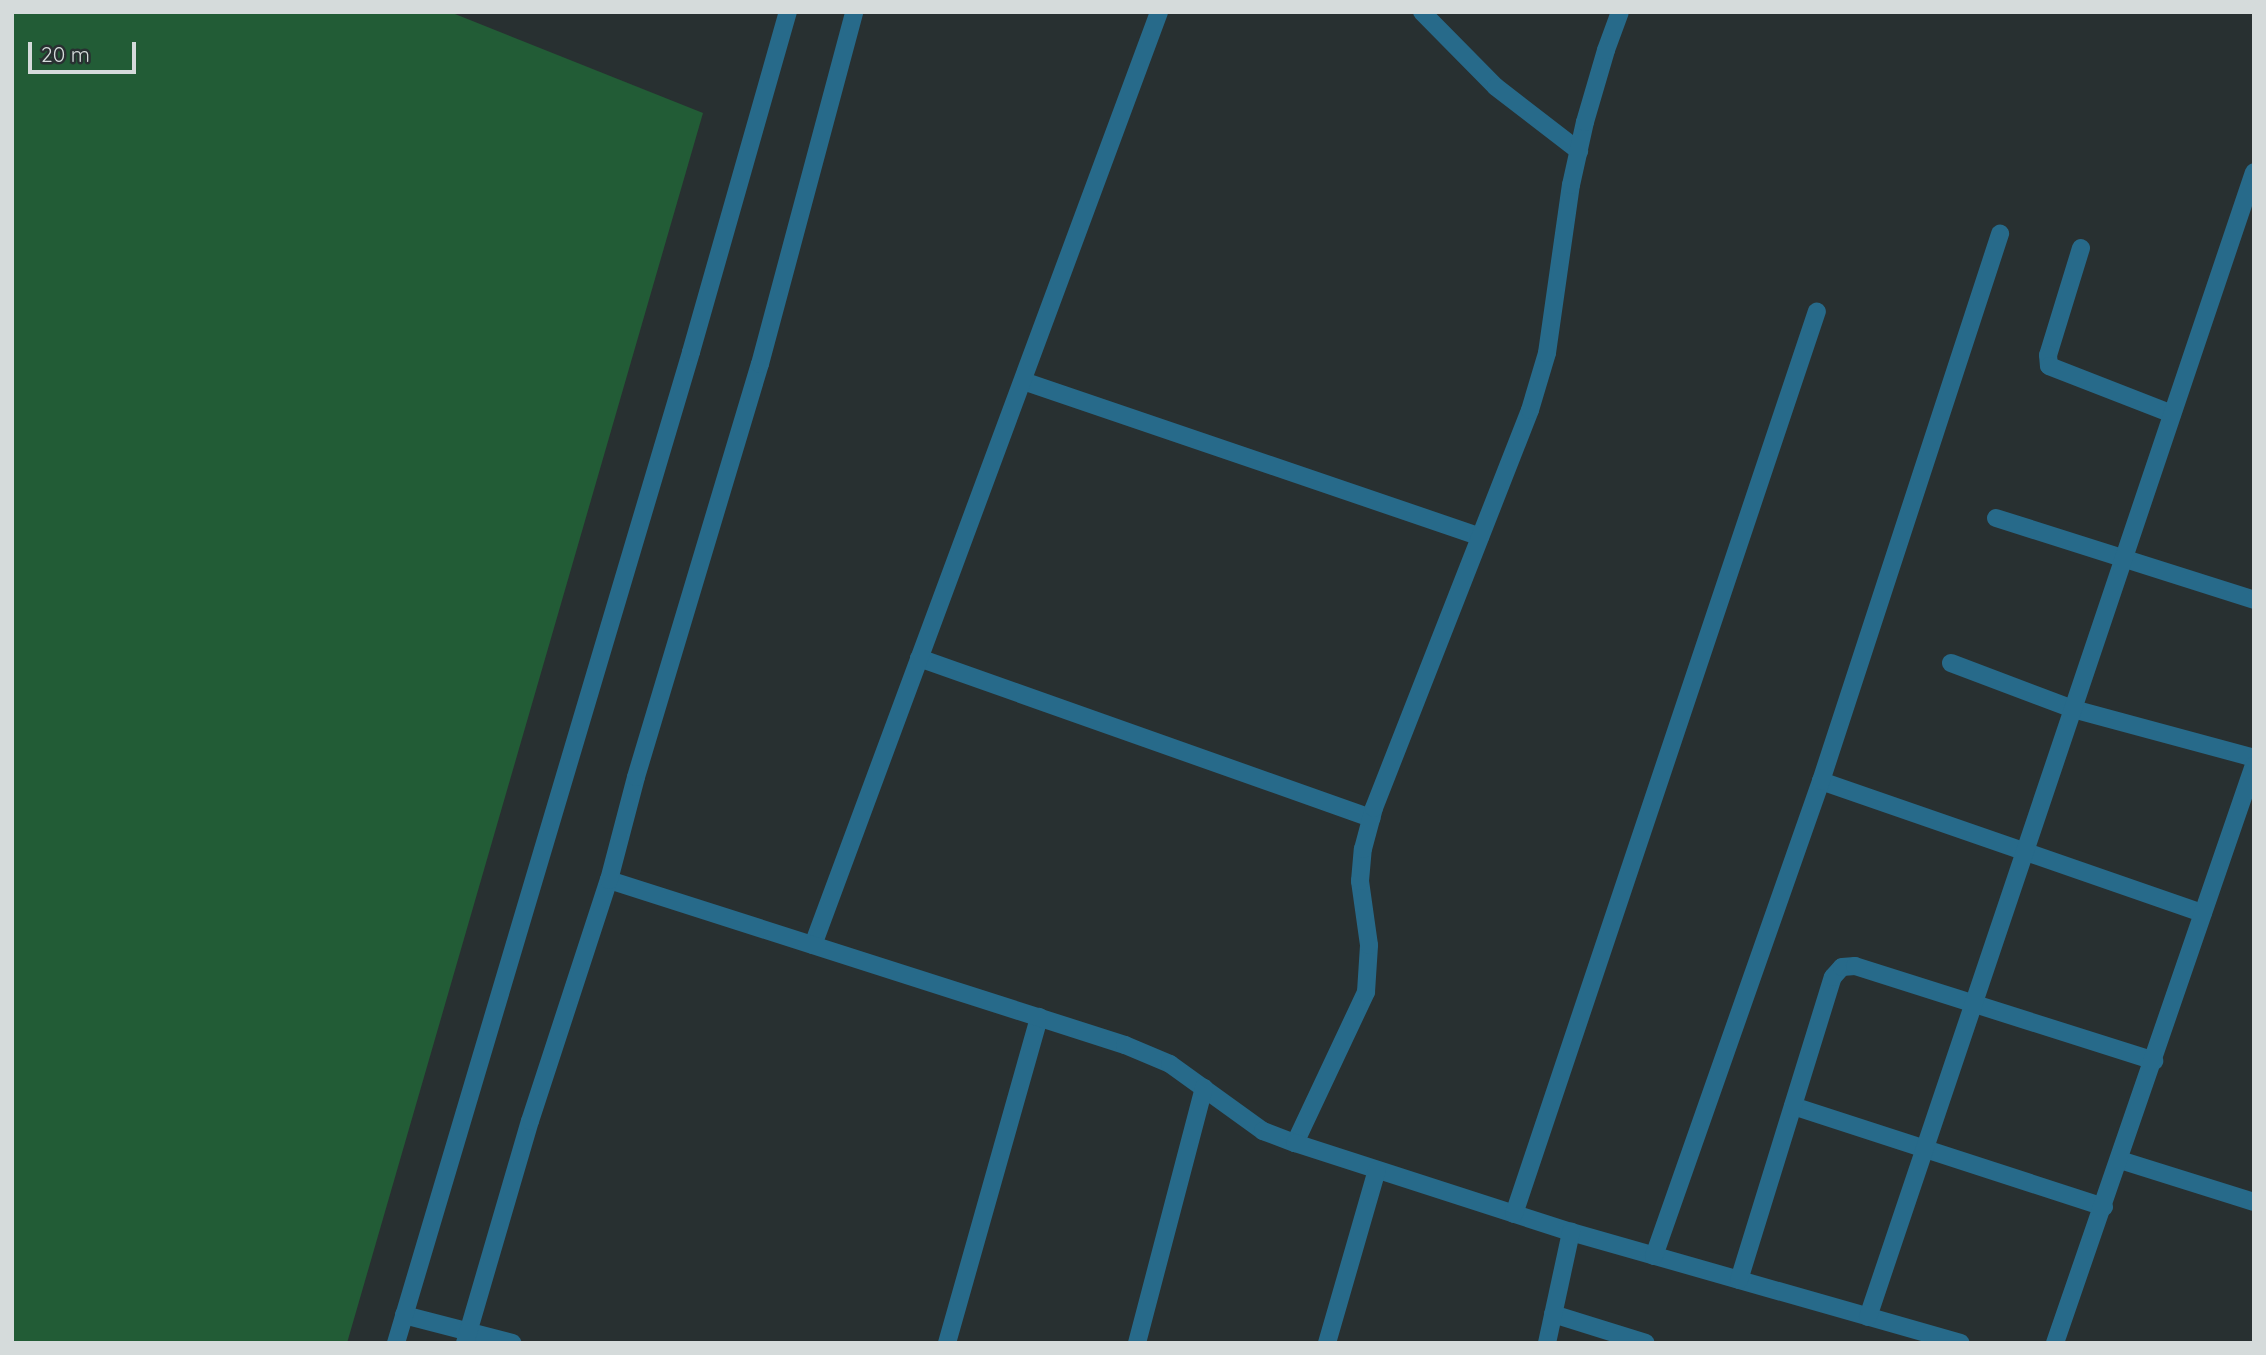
<!DOCTYPE html>
<html>
<head>
<meta charset="utf-8">
<style>
  body { margin:0 }
  #map { position:relative; width:2266px; height:1355px; overflow:hidden; background:#283031; font-family:Quicksand,sans-serif }
  div>[style] { position:absolute }
  .green>* { inset:0; background:#225c36 }
  .service>* { height:18px; margin:-9px; padding:0 9px; transform-origin:9px; border-radius:9px; background:#276a8a }
  .minor>* { height:18px; margin:-9px; padding:0 9px; transform-origin:9px; border-radius:9px; background:#276a8a }
  span { translate:-50% -50%; white-space:nowrap; text-align:center; line-height:1.15; -webkit-text-stroke:5px #283031; paint-order:stroke }
  .frame { position:absolute; inset:0; border:14px solid #d5dbdb; pointer-events:none }
  .scale { position:absolute; left:28px; top:42px; width:108px; height:32px; box-sizing:border-box; border:4px solid #d5dbdb; border-top:0; padding-left:9px; font-size:21px; line-height:24px; white-space:nowrap; color:#d5dbdb; -webkit-text-stroke:5px #283031; paint-order:stroke }
</style>
</head>
<body>
<div id="map">
  <div class="green">
    <div style="clip-path:polygon(12px 12px,450px 12px,703px 113px,347px 1343px,12px 1343px)"></div>
  </div>
  <div class="service">
    <div style="left:1422px;top:12px;width:105px;rotate:45.4deg"></div>
    <div style="left:1496px;top:87px;width:105px;rotate:37.6deg"></div>
    <div style="left:1023px;top:381px;width:483px;rotate:18.8deg"></div>
    <div style="left:919px;top:658px;width:480px;rotate:19.5deg"></div>
    <div style="left:813px;top:945px;width:995px;rotate:-69.65deg"></div>
    <div style="left:1295px;top:1143px;width:167px;rotate:-64.8deg"></div>
    <div style="left:1366px;top:992px;width:47px;rotate:-86.3deg"></div>
    <div style="left:1369px;top:945px;width:65px;rotate:-98deg"></div>
    <div style="left:1360px;top:881px;width:32px;rotate:-85deg"></div>
    <div style="left:1363px;top:849px;width:42px;rotate:-75deg"></div>
    <div style="left:1374px;top:808px;width:427px;rotate:-68.6deg"></div>
    <div style="left:1530px;top:410px;width:59px;rotate:-73.4deg"></div>
    <div style="left:1547px;top:353px;width:170px;rotate:-81.9deg"></div>
    <div style="left:1571px;top:185px;width:65px;rotate:-77.5deg"></div>
    <div style="left:1585px;top:122px;width:75px;rotate:-73.7deg"></div>
    <div style="left:1606px;top:50px;width:40px;rotate:-69.8deg"></div>
    <div style="left:947px;top:1343px;width:339px;rotate:-74.2deg"></div>
  </div>
  <div class="minor">
    <div style="left:2081px;top:248px;width:112px;rotate:107.1deg"></div>
    <div style="left:2048px;top:355px;width:11px;rotate:85deg"></div>
    <div style="left:2049px;top:366px;width:132px;rotate:21.3deg"></div>
    <div style="left:1996px;top:518px;width:271px;rotate:17.6deg"></div>
    <div style="left:1951px;top:663px;width:130px;rotate:20.7deg"></div>
    <div style="left:2073px;top:709px;width:188px;rotate:15.1deg"></div>
    <div style="left:1821px;top:781px;width:404px;rotate:19.1deg"></div>
    <div style="left:609px;top:880px;width:542px;rotate:17.73deg"></div>
    <div style="left:1125px;top:1045px;width:49px;rotate:22.9deg"></div>
    <div style="left:1170px;top:1064px;width:115px;rotate:35.8deg"></div>
    <div style="left:1263px;top:1131px;width:34px;rotate:21deg"></div>
    <div style="left:1295px;top:1143px;width:290px;rotate:17.9deg"></div>
    <div style="left:1571px;top:1232px;width:405px;rotate:15.9deg"></div>
    <div style="left:1793px;top:1106px;width:327px;rotate:18deg"></div>
    <div style="left:2120px;top:1160px;width:140px;rotate:17.4deg"></div>
    <div style="left:1514px;top:1214px;width:952px;rotate:-71.45deg"></div>
    <div style="left:1654px;top:1256px;width:504px;rotate:-70.63deg"></div>
    <div style="left:1821px;top:781px;width:576px;rotate:-71.88deg"></div>
    <div style="left:1739px;top:1280px;width:317px;rotate:-72.8deg"></div>
    <div style="left:1833px;top:977px;width:13px;rotate:-48deg"></div>
    <div style="left:1842px;top:967px;width:13px;rotate:-4deg"></div>
    <div style="left:1855px;top:966px;width:314px;rotate:17.6deg"></div>
    <div style="left:1553px;top:1314px;width:97px;rotate:17.3deg"></div>
    <div style="left:404px;top:1315px;width:112px;rotate:14.5deg"></div>
    <div style="left:1868px;top:1317px;width:1208px;rotate:-71.37deg"></div>
    <div style="left:396px;top:1343px;width:1034px;rotate:-73.42deg"></div>
    <div style="left:691px;top:352px;width:354px;rotate:-74.1deg"></div>
    <div style="left:465px;top:1343px;width:231px;rotate:-73.7deg"></div>
    <div style="left:530px;top:1121px;width:254px;rotate:-71.9deg"></div>
    <div style="left:609px;top:880px;width:106px;rotate:-75.3deg"></div>
    <div style="left:636px;top:777px;width:431px;rotate:-73.3deg"></div>
    <div style="left:760px;top:364px;width:364px;rotate:-75deg"></div>
    <div style="left:1137px;top:1343px;width:264px;rotate:-75.3deg"></div>
    <div style="left:1327px;top:1343px;width:180px;rotate:-73.9deg"></div>
    <div style="left:1547px;top:1343px;width:114px;rotate:-77.8deg"></div>
    <div style="left:2055px;top:1343px;width:611px;rotate:-71deg"></div>
  </div>
  <div class="frame"></div>
  <div class="scale">20 m</div>
</div>
</body>
</html>
